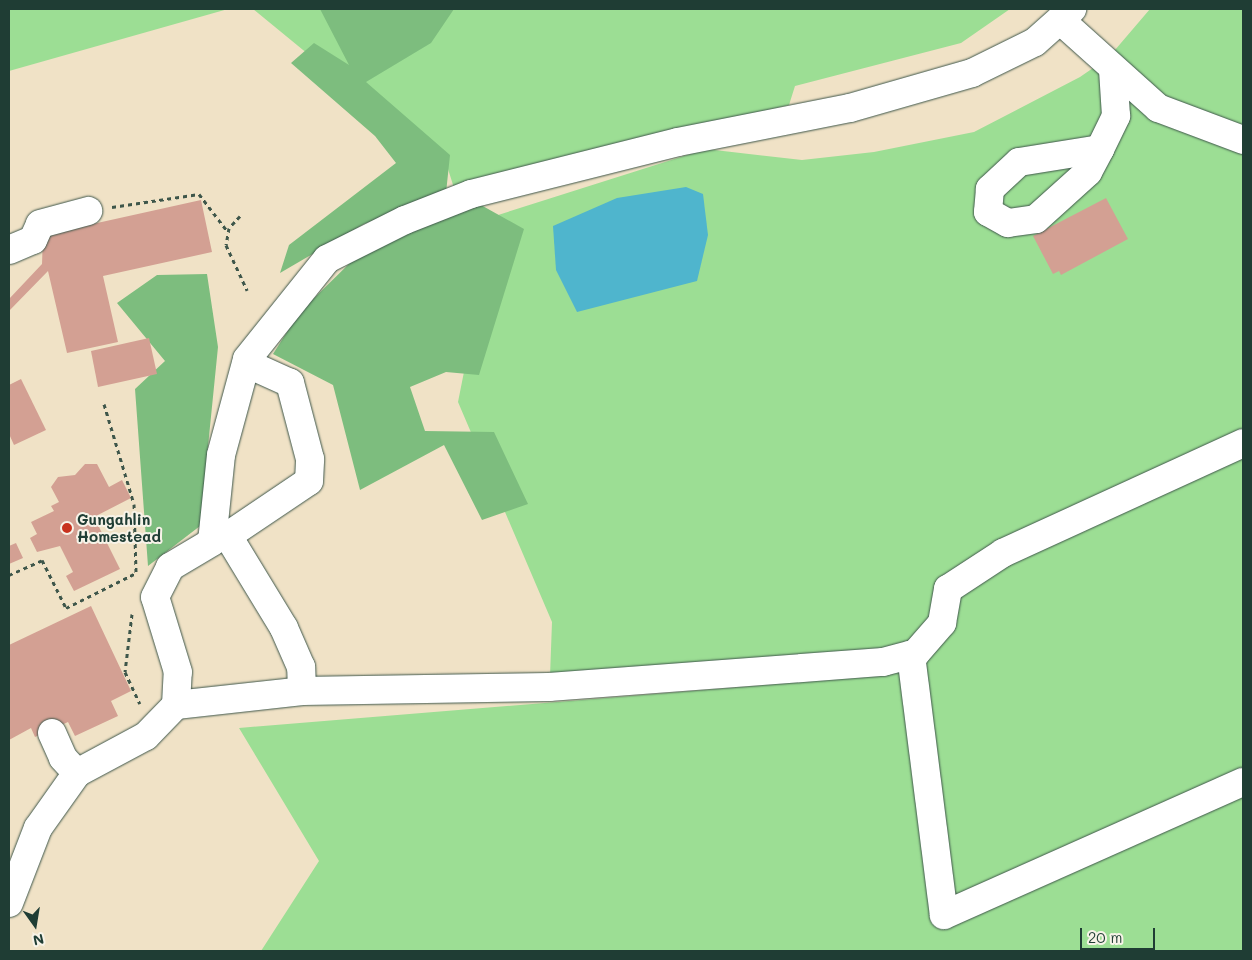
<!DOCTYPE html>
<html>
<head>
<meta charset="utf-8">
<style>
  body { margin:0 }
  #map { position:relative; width:1252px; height:960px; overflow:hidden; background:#f0e2c6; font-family:Mali,sans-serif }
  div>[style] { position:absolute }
  .green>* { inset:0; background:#9cde94 }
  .forest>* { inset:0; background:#7dbd7e }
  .water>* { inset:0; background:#4fb5cd }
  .building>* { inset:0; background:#d3a093 }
  .path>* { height:3px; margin-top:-1.5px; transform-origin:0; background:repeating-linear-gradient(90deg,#3e564a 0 4px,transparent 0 8px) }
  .roads { filter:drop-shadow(0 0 1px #3e564a) drop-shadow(0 0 1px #3e564a) }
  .minor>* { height:28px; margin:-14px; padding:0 14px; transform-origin:14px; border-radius:14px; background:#fff }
  .dots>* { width:14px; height:14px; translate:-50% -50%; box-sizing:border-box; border:2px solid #f7f3e8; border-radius:50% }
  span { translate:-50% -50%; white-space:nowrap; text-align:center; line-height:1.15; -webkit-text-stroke:4px #f7f3e8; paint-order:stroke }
  .poi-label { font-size:15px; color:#1f3d34; font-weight:700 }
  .left { translate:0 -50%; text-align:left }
  .frame { position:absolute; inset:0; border:10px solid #1f3d34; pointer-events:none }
  .north { position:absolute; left:10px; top:900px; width:50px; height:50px; -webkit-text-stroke:4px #f7f3e8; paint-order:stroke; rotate:167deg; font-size:14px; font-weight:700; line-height:20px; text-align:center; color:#1f3d34 }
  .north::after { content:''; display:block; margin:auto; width:18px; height:22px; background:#1f3d34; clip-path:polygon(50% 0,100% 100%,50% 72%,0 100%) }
  .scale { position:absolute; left:1080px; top:928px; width:75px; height:22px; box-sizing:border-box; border:2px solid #1f3d34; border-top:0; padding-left:6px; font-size:15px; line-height:18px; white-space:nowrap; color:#1f3d34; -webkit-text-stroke:4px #f7f3e8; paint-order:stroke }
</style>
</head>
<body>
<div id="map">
  <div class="green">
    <div style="clip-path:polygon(9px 9px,228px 9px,9px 71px)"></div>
    <div style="clip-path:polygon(253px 9px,1010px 9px,961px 43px,795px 86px,789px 105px,454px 188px,448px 169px)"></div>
    <div style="clip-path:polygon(1150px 9px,1243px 9px,1243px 951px,261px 951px,319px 861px,239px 728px,885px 675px,550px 676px,552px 622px,458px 402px,495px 216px,706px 149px,802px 160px,874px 152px,974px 132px,1080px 77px,1109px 57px)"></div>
  </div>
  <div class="forest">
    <div style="clip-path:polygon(320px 9px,454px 9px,431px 43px,366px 82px,450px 155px,446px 193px,364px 224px,280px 273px,289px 245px,396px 163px,375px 136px,291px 63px,314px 43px,349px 65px)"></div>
    <div style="clip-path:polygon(472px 200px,524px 229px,479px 375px,446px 372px,410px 387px,425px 431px,494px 432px,528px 504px,482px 520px,444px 445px,360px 490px,333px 385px,273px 354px,299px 313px,359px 254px)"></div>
    <div style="clip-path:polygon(207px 274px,218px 347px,200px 526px,148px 566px,135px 389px,165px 361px,117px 303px,157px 275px)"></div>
  </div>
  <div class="water">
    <div style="clip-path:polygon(686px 187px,703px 194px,708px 235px,697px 281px,577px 312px,556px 270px,553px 226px,617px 198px)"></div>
  </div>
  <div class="building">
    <div style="clip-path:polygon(1106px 198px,1128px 239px,1061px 275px,1059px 271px,1053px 274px,1033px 236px)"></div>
    <div style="clip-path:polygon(201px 200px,212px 252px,103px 276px,118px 342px,67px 353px,48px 271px,9px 311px,9px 299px,42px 264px,43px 235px)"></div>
    <div style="clip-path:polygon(149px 338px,157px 374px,98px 387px,91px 351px)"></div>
    <div style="clip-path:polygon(21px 379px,46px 430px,14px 445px,9px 434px,9px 385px)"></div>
    <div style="clip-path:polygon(85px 464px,97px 464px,109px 487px,122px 480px,131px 498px,94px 517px,120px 569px,74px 591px,66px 576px,73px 572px,60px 546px,37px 552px,30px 538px,37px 534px,31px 522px,54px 511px,51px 506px,59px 502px,51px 487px,58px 477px,75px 475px)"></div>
    <div style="clip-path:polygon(16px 543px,23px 558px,9px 564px,9px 546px)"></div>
    <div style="clip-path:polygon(91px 606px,131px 691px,111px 701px,118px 716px,75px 736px,68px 722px,35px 737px,31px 728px,9px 740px,9px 645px)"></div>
  </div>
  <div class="path">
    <div style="left:112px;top:207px;width:88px;rotate:-8.5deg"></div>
    <div style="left:199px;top:194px;width:48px;rotate:52.7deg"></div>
    <div style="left:240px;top:216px;width:16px;rotate:133deg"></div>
    <div style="left:229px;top:228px;width:17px;rotate:100deg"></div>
    <div style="left:226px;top:245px;width:50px;rotate:65deg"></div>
    <div style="left:104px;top:404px;width:104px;rotate:73.3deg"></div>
    <div style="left:134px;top:504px;width:69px;rotate:88.3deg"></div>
    <div style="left:9px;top:575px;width:36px;rotate:-24deg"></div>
    <div style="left:42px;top:560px;width:54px;rotate:63.4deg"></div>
    <div style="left:66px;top:608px;width:78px;rotate:-26.6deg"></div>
    <div style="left:132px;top:614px;width:58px;rotate:96.9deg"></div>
    <div style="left:125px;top:672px;width:35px;rotate:65deg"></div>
  </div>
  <div class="roads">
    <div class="minor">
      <div style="left:1060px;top:20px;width:132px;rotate:41.9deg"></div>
      <div style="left:1158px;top:108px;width:91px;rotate:20.6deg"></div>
      <div style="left:1100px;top:149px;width:82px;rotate:170.9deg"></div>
      <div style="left:1019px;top:162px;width:40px;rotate:137deg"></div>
      <div style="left:990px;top:189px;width:23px;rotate:95deg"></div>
      <div style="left:988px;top:212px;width:23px;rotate:29deg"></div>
      <div style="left:1008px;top:223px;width:28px;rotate:-8deg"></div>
      <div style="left:1036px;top:219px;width:70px;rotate:-42.1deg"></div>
      <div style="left:1088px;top:172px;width:26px;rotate:-62deg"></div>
      <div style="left:1100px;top:149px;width:37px;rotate:-64deg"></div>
      <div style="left:1116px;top:116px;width:46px;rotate:-93.7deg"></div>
      <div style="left:9px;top:250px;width:26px;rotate:-23deg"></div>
      <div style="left:33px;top:240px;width:17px;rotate:-66deg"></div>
      <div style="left:40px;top:224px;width:50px;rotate:-15.2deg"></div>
      <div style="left:212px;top:538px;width:14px;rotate:-4deg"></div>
      <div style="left:226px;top:537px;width:100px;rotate:-34deg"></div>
      <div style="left:309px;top:481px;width:22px;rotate:-87deg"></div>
      <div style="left:310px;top:459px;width:79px;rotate:-104.7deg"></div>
      <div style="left:290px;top:383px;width:48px;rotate:-155.6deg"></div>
      <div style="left:911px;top:655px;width:262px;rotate:82.8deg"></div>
      <div style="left:944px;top:915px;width:327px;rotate:-24deg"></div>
      <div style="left:302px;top:691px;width:247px;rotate:-0.9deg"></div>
      <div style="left:549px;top:687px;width:335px;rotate:-4.3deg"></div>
      <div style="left:883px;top:662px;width:34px;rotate:-15deg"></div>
      <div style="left:916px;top:653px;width:40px;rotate:-49deg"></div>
      <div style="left:942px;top:623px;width:35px;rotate:-80deg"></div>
      <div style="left:948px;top:589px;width:66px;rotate:-33.2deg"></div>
      <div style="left:1003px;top:553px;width:264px;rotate:-24.6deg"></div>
      <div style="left:176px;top:705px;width:127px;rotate:-6.3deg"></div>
      <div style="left:302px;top:691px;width:24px;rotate:-92deg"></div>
      <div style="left:301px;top:667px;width:43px;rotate:-113.6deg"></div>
      <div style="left:284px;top:628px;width:108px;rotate:-121.3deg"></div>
      <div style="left:52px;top:733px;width:27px;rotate:66deg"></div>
      <div style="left:63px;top:758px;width:21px;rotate:47deg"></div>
      <div style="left:9px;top:903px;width:80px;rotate:-68.9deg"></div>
      <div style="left:38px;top:828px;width:67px;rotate:-54.7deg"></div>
      <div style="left:77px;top:773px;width:78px;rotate:-28.2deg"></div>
      <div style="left:146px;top:736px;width:43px;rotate:-45.9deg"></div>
      <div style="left:176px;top:705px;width:33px;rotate:-87deg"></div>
      <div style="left:178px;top:672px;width:78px;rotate:-107deg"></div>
      <div style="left:155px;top:597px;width:34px;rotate:-63deg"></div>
      <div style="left:170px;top:567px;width:49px;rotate:-30.8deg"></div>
      <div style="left:212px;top:542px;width:87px;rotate:-84.1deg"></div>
      <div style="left:221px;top:455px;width:99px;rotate:-74.8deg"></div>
      <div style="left:247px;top:359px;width:128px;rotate:-51.3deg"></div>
      <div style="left:327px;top:259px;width:87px;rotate:-26.6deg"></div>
      <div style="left:405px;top:220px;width:71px;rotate:-21.5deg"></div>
      <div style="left:471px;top:194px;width:213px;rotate:-14.1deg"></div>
      <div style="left:678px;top:142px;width:175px;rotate:-11.2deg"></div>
      <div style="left:850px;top:108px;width:127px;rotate:-16deg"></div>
      <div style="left:972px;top:73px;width:70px;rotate:-26.2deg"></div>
      <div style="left:1035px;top:42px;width:50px;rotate:-41.7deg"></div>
    </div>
  </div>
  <div class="dots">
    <div style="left:67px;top:528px;background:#c8321e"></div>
  </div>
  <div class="poi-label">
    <span class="left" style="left:77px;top:528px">Gungahlin<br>Homestead</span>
  </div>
  <div class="frame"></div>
  <div class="north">N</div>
  <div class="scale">20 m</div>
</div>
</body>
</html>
